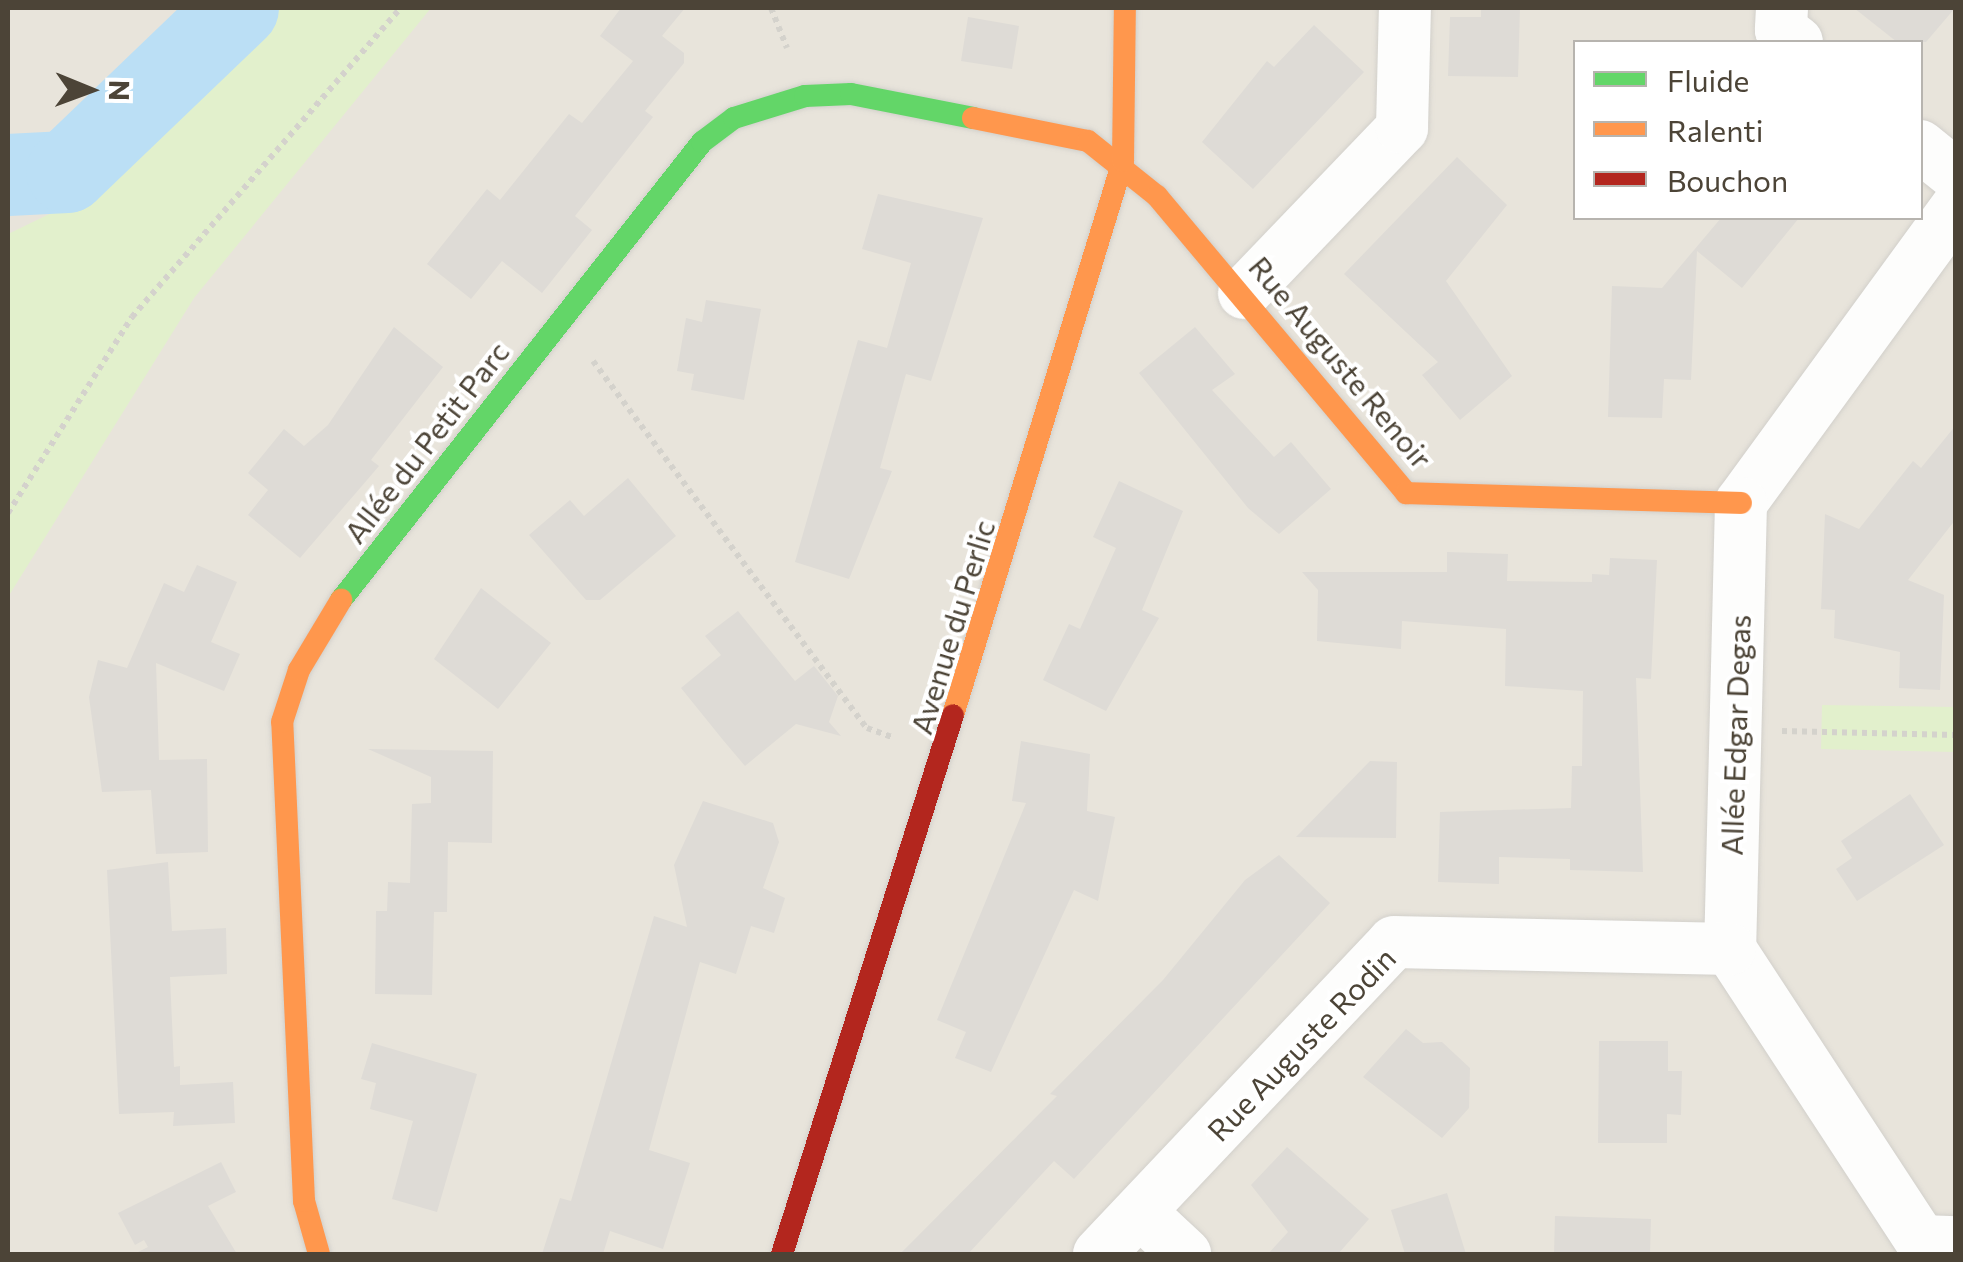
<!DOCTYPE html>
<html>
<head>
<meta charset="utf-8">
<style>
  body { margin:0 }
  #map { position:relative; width:1963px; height:1262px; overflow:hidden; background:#f4f2ee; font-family:Commissioner,sans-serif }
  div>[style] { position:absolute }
  .residential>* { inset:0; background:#e8e4db }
  .green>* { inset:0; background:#e2f0cc }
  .river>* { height:82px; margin:-41px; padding:0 41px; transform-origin:41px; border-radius:41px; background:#bbdff5 }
  .building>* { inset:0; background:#dedbd6 }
  .path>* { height:6px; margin-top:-3px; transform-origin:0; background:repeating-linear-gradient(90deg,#d4d2cc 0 5px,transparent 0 10px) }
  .roads { filter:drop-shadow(0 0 2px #d2d0cb) drop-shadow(0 0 2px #d2d0cb) }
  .street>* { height:52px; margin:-26px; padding:0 26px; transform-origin:26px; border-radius:26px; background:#fdfdfc }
  .fast>* { height:22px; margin:-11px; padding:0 11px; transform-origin:11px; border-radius:11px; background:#63d668 }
  .slow>* { height:22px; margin:-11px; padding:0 11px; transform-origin:11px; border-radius:11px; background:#ff974d }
  .jam>* { height:22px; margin:-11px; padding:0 11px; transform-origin:11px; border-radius:11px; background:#b3261e }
  span { translate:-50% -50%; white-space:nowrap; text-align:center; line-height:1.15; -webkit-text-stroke:8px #fff; paint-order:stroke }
  .street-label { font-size:30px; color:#4c4437 }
  .frame { position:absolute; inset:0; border:10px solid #4c4437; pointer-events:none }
  .legend { position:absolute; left:1573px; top:40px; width:350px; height:180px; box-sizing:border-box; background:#fff; border:2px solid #b7b4af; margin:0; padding:12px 18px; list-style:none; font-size:30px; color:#4c4437 }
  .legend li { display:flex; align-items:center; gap:20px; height:50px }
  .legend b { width:50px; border:2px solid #b7b4af }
  .north { position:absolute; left:40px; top:40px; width:100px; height:100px; -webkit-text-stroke:8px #fff; paint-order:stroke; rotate:91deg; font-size:28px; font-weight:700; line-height:40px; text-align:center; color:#4c4437 }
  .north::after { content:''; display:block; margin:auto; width:35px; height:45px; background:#4c4437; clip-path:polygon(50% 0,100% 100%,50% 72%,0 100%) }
</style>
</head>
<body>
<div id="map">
  <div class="residential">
    <div style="clip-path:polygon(evenodd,8px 8px,1955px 8px,1955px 1254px,8px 1254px,8px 8px,1576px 42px,1920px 42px,1920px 218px,1576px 218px,1576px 42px)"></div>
  </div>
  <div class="green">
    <div style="clip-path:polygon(257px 8px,431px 8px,194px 298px,8px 597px,8px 234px,99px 190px)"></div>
    <div style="clip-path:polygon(1822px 705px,1955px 707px,1955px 752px,1821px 749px)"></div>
  </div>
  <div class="river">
    <div style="left:8px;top:175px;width:59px;rotate:-2.9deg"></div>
    <div style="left:67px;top:172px;width:237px;rotate:-43.8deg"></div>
  </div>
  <div class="building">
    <div style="clip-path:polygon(621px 8px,685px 8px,662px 36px,684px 53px,684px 63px,645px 111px,653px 117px,575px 216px,592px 230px,542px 293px,502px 261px,471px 299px,427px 264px,487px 189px,500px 200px,569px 114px,582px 123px,633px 61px,600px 36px)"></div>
    <div style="clip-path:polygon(1481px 8px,1520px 8px,1518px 77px,1448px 76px,1450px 17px,1481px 17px)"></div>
    <div style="clip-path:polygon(1854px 8px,1955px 8px,1926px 42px,1897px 42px)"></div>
    <div style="clip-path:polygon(968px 17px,1019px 26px,1012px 69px,961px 61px)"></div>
    <div style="clip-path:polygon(1314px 25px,1364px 72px,1253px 189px,1202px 142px,1267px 61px,1274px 67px)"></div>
    <div style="clip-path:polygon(1457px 157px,1507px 205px,1446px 281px,1512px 376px,1460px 420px,1422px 375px,1438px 362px,1344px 274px)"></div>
    <div style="clip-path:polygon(878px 194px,983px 218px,931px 381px,906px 374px,880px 468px,892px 471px,849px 579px,795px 562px,858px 340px,887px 348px,911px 263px,862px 249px)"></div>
    <div style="clip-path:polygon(1721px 218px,1799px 218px,1742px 288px,1697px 251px,1691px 380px,1664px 379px,1662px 418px,1608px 417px,1612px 286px,1662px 288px)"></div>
    <div style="clip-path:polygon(706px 300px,761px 309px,744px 400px,691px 390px,694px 374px,677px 371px,686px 318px,702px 322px)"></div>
    <div style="clip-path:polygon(394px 327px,443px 367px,371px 460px,379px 466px,300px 558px,248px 515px,268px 490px,248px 473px,284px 429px,304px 446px,328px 425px)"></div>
    <div style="clip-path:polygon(1195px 327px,1235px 374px,1212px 390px,1274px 457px,1291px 442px,1331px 489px,1279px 534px,1248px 508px,1139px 373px)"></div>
    <div style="clip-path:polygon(1956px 425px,1956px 519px,1908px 580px,1944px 595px,1940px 690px,1899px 688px,1900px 652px,1834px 638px,1835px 610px,1821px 609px,1825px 514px,1859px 529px,1913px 461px,1921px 468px)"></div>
    <div style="clip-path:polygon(628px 478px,676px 536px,600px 600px,586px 600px,529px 535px,570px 500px,584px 516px)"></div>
    <div style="clip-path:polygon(1119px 481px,1183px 511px,1142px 610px,1159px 618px,1106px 711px,1043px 680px,1069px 624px,1080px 629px,1116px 548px,1093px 537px)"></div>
    <div style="clip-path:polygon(1447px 552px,1508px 554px,1507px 581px,1592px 582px,1592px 574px,1609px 575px,1610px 558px,1657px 560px,1651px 679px,1636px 678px,1643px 872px,1570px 870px,1570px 859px,1499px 857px,1499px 884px,1438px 882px,1440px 812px,1571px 808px,1572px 766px,1582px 766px,1583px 691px,1505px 686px,1506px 629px,1402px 621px,1401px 649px,1317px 641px,1318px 590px,1302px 572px,1447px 572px)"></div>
    <div style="clip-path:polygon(197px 565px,237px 582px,211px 642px,240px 654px,224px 691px,156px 663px,159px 760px,207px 759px,208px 852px,156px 854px,151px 790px,102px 792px,89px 697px,98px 660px,127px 668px,164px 583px,184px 592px)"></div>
    <div style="clip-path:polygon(481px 588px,551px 643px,498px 709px,434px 659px)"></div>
    <div style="clip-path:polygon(738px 611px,795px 681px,814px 666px,838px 696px,829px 722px,841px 736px,796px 724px,745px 766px,723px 740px,681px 688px,721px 655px,705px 636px)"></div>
    <div style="clip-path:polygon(1021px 741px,1090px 754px,1087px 811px,1115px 817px,1098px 901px,1074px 890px,991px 1072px,955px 1058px,966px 1032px,937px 1020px,1026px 803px,1012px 801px)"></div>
    <div style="clip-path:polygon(368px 749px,493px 751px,492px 843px,448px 842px,447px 912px,434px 912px,432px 995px,375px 994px,376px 911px,387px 911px,388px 882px,410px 883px,412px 804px,431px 803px,431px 777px)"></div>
    <div style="clip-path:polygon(1370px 761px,1397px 762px,1396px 838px,1296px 837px)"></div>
    <div style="clip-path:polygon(1910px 794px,1944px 845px,1857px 901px,1836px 869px,1852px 858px,1841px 841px)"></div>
    <div style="clip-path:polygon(703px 801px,773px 823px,779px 842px,763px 888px,785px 898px,774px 933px,751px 926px,736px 974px,700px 962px,649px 1150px,690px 1163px,663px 1249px,610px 1231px,603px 1254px,542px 1254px,560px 1198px,571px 1201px,654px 916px,687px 927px,674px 865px)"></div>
    <div style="clip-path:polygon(1279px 855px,1330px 903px,1074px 1179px,1054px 1161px,968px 1254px,900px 1254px,1057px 1096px,1050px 1094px,1163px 980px,1245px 880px)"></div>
    <div style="clip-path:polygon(168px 862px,172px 931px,226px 928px,227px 974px,170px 977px,174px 1067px,180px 1066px,180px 1085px,233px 1082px,235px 1123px,173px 1126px,174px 1112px,119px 1114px,107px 870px)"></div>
    <div style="clip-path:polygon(1406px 1029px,1423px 1043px,1442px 1042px,1470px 1068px,1469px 1108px,1442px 1138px,1363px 1077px)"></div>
    <div style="clip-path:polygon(1599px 1041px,1668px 1041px,1668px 1071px,1682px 1071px,1681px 1115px,1667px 1114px,1667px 1143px,1598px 1143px)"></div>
    <div style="clip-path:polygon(372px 1043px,477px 1074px,437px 1212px,392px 1199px,413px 1121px,370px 1109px,376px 1083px,361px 1079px)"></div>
    <div style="clip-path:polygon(1287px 1147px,1369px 1219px,1338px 1254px,1268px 1254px,1288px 1232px,1251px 1185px)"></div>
    <div style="clip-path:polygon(221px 1162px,236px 1192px,208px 1206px,237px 1254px,134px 1254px,148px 1247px,144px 1240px,135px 1245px,118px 1213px)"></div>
    <div style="clip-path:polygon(1447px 1193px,1466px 1254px,1405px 1254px,1391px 1210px)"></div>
    <div style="clip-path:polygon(1555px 1216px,1651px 1219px,1650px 1254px,1554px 1254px)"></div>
  </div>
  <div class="path">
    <div style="left:771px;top:8px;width:43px;rotate:68.2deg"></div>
    <div style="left:593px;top:361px;width:458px;rotate:53.3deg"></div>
    <div style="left:867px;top:728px;width:29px;rotate:20deg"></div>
    <div style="left:8px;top:513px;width:232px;rotate:-57.7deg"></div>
    <div style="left:132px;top:317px;width:410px;rotate:-49deg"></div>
    <div style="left:1782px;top:731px;width:174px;rotate:1.3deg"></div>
  </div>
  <div class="roads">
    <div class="street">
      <div style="left:1782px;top:8px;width:22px;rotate:93deg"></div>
      <div style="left:1781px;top:30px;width:20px;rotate:37deg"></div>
      <div style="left:1920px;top:146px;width:46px;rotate:38.9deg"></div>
      <div style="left:1956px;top:208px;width:365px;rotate:126.1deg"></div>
      <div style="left:1741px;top:503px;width:446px;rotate:91.4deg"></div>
      <div style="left:1730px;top:949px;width:349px;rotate:56.8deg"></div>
      <div style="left:1921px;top:1241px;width:35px;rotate:2deg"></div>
      <div style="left:1244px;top:293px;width:228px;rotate:-46.2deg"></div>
      <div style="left:1402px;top:128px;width:120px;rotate:-88.6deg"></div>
      <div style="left:1140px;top:1212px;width:62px;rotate:43deg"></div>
      <div style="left:1099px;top:1254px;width:429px;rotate:-46.6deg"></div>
      <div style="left:1394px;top:942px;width:336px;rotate:1.2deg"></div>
    </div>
    <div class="fast">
      <div style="left:341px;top:600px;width:583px;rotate:-51.75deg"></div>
      <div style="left:702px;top:142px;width:40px;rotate:-37deg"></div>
      <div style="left:734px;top:118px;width:74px;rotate:-17.2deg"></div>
      <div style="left:805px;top:96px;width:46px;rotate:-2.5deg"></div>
      <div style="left:851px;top:94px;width:124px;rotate:11.1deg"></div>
    </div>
    <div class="slow">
      <div style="left:973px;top:118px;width:117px;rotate:11.3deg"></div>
      <div style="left:1088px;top:141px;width:88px;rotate:38.6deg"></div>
      <div style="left:1157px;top:196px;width:388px;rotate:50deg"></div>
      <div style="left:1406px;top:493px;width:335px;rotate:1.7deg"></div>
      <div style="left:953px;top:715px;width:579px;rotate:-72.94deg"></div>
      <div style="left:1123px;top:161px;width:153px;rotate:-89.3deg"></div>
      <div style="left:319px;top:1254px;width:55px;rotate:-105.8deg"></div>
      <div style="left:304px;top:1201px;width:480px;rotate:-92.6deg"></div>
      <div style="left:282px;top:722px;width:55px;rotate:-71.9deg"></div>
      <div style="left:299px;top:670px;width:82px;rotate:-59deg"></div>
    </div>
    <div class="jam">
      <div style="left:782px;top:1254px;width:565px;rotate:-72.4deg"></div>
    </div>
  </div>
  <div class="street-label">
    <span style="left:1341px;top:362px;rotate:50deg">Rue Auguste Renoir</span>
    <span style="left:426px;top:442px;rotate:-52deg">Allée du Petit Parc</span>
    <span style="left:952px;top:627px;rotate:-73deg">Avenue du Perlic</span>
    <span style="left:1735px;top:735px;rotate:-88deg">Allée Edgar Degas</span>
    <span style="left:1301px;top:1044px;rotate:-46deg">Rue Auguste Rodin</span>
  </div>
  <div class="frame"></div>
  <ul class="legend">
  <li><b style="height:12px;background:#63d668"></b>Fluide</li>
  <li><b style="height:12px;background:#ff974d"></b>Ralenti</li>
  <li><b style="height:12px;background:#b3261e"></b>Bouchon</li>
  </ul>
  <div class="north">N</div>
</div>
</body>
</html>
